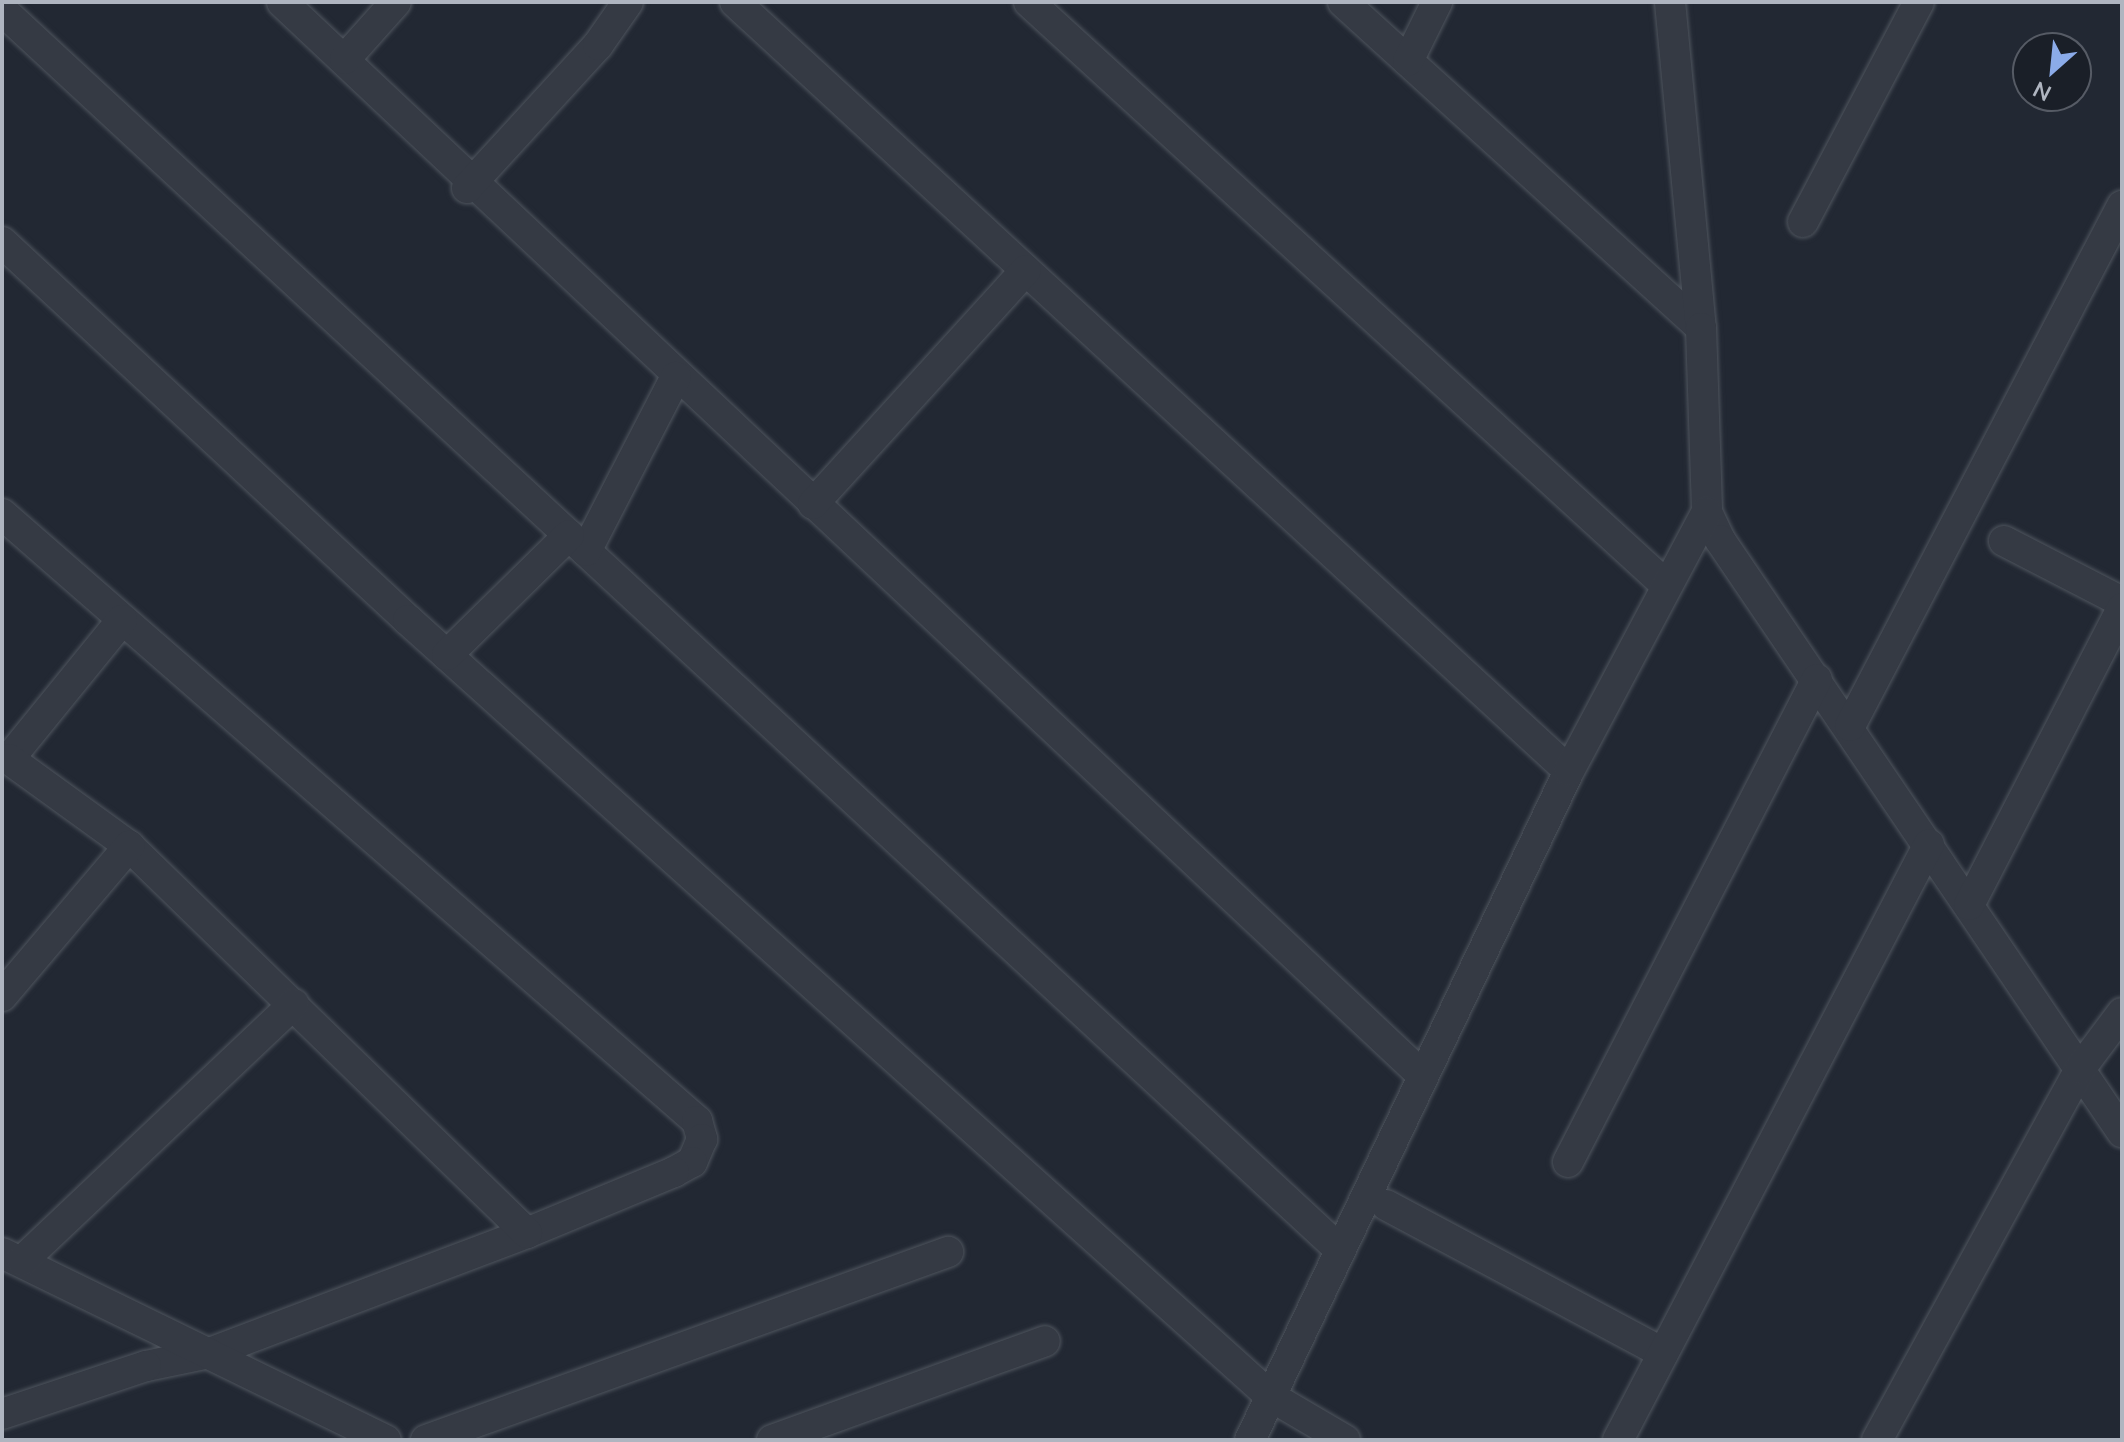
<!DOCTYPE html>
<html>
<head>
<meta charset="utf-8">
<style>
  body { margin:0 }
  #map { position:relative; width:2124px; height:1442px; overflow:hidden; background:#222833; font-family:Mulish,sans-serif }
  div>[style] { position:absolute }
  .roads { filter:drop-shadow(0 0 2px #4f555e) drop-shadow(0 0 2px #4f555e) }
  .street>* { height:30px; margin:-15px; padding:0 15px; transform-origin:15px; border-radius:15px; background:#353a44 }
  span { translate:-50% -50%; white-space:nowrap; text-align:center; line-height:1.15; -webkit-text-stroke:6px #1a1f28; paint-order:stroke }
  .frame { position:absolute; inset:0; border:4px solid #afb5c0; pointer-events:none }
  .north { position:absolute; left:2012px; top:32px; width:80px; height:80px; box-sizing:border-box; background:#1a1f28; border:2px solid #565b65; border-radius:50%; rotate:207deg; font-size:22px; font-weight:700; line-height:32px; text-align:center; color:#afb5c0 }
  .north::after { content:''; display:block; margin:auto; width:28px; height:36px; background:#8babe9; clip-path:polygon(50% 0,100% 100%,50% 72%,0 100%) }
</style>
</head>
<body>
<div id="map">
  <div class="roads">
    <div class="street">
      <div style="left:282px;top:2px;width:1566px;rotate:43.27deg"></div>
      <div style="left:735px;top:2px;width:1134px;rotate:42.68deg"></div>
      <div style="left:1029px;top:2px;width:864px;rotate:42.47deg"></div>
      <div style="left:1343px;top:2px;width:484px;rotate:42.3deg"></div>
      <div style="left:1670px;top:2px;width:327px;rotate:84.6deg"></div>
      <div style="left:1701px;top:328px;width:184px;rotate:88.1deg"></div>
      <div style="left:1707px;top:512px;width:31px;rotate:65deg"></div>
      <div style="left:1720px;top:540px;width:716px;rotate:55.82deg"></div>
      <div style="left:2px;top:10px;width:1824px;rotate:42.82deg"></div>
      <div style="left:345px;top:59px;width:76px;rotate:-48.2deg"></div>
      <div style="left:1408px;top:61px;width:66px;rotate:-63.8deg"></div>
      <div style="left:467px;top:188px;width:194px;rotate:-47.5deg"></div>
      <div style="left:598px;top:45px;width:52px;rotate:-55.1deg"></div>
      <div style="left:1803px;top:222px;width:249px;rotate:-62.2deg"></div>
      <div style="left:2px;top:242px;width:555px;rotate:42.95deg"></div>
      <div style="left:408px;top:620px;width:1160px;rotate:41.99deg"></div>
      <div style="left:1270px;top:1396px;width:87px;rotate:30.4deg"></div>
      <div style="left:813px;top:504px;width:316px;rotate:-47.7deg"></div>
      <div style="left:2px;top:514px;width:923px;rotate:41.13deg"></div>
      <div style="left:697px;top:1121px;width:19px;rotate:74deg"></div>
      <div style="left:702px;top:1139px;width:25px;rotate:113deg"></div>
      <div style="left:692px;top:1162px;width:21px;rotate:151deg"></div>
      <div style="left:674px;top:1172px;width:159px;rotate:157.5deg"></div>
      <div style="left:527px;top:1233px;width:340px;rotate:159.3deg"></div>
      <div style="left:209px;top:1353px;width:64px;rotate:168.3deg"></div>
      <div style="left:146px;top:1366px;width:152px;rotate:161.6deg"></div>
      <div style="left:2004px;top:541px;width:133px;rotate:27.3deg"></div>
      <div style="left:586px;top:551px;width:196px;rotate:-62.7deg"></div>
      <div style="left:122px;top:620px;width:179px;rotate:129.1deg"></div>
      <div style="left:9px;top:759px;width:148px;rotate:35.9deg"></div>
      <div style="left:129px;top:846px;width:555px;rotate:44.2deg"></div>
      <div style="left:447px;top:655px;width:171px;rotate:-44.5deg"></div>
      <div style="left:1850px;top:726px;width:587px;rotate:-62.39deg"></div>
      <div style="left:1969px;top:905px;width:334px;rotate:-62.7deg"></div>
      <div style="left:2px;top:996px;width:197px;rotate:-49.7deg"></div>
      <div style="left:1568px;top:1162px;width:543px;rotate:-62.73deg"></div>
      <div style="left:1386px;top:1205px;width:314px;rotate:28.1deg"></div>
      <div style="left:2px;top:1253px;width:427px;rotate:26deg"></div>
      <div style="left:22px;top:1261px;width:374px;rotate:-43.4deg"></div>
      <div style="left:426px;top:1440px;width:555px;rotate:-19.81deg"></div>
      <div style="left:772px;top:1440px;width:290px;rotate:-19.9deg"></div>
      <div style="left:1250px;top:1440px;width:741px;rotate:-64.51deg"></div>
      <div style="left:1569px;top:771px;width:293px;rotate:-62deg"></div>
      <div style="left:1618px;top:1440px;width:672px;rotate:-62.44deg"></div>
      <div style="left:1877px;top:1440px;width:423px;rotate:-61.3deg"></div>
      <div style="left:2080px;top:1069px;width:70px;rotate:-53.1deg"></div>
    </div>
  </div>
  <div class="frame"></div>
  <div class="north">N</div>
</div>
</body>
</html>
